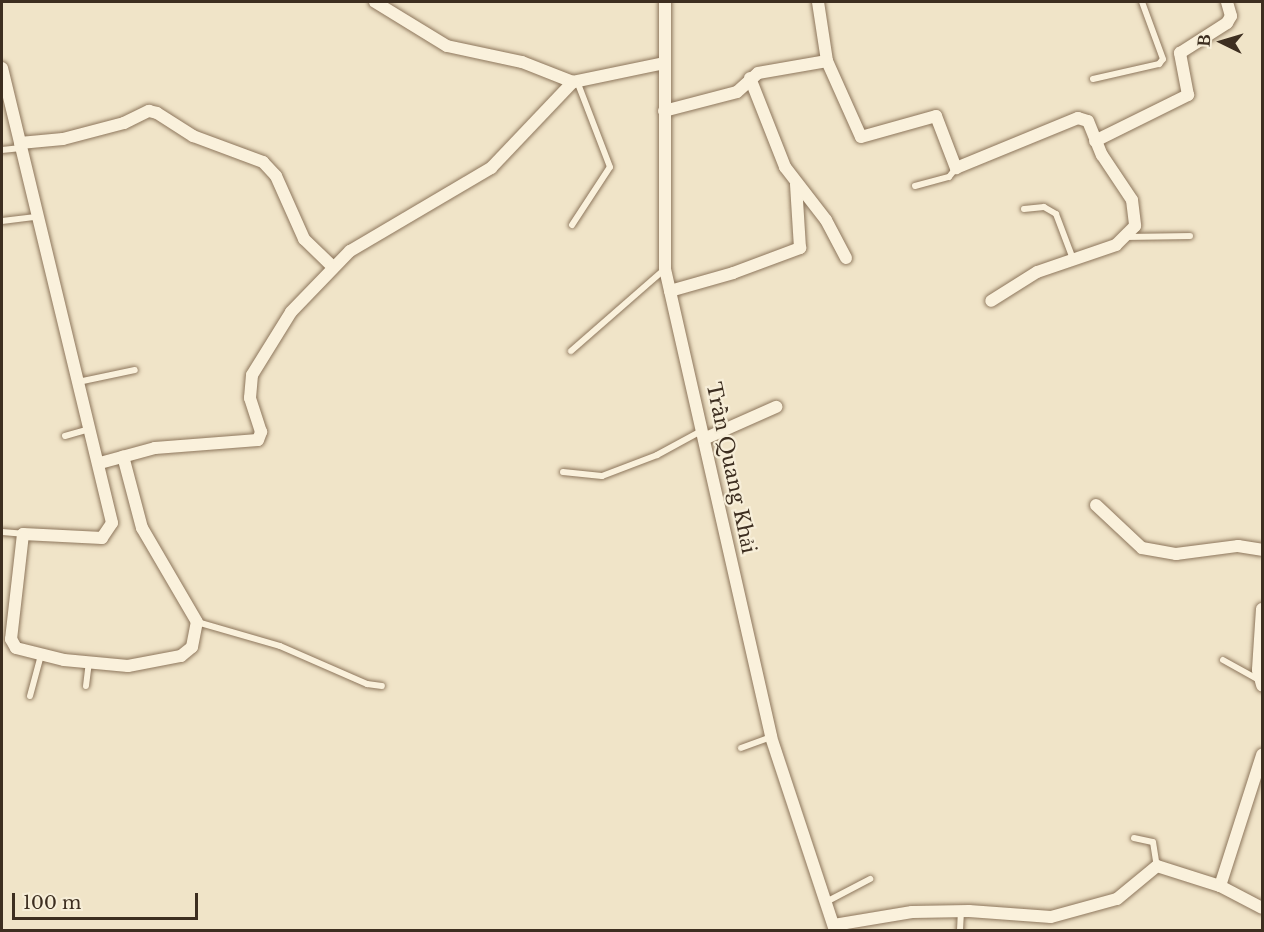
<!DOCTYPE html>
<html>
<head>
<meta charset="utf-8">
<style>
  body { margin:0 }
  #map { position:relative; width:1264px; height:932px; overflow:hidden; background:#f0e4c8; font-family:"Libre Baskerville",serif }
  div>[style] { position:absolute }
  .roads { filter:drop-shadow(0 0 2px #8d765c) drop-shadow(0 0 2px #8d765c) }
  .lane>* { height:6px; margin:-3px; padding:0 3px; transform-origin:3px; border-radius:3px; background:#faf1dc }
  .street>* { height:12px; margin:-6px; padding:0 6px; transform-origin:6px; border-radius:6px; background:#faf1dc }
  span { translate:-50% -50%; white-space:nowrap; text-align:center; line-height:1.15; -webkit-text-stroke:4.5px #f7eed8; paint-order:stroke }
  .street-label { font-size:20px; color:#3d2e20 }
  .frame { position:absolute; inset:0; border:3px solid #3d2e20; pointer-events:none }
  .north { position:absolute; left:1192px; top:12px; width:60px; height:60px; -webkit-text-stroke:4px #f7eed8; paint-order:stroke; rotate:275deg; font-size:16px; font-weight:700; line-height:24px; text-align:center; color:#3d2e20 }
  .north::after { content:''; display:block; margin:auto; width:21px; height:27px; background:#3d2e20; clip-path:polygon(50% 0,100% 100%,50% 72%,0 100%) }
  .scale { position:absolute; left:12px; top:893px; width:186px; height:27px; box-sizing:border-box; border:3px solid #3d2e20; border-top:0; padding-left:8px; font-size:18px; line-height:21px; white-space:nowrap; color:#3d2e20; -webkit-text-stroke:4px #f7eed8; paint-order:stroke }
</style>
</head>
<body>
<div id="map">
  <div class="roads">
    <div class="lane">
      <div style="left:1093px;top:79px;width:68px;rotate:-12.8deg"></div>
      <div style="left:1159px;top:64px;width:6px;rotate:-51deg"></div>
      <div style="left:1163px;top:59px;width:61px;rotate:-110.2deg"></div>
      <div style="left:2px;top:150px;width:19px;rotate:-6deg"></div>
      <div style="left:915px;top:186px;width:35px;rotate:-15deg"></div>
      <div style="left:949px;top:177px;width:11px;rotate:-52deg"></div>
      <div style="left:1024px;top:209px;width:20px;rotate:-6deg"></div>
      <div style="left:1044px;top:207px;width:14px;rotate:30deg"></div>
      <div style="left:1056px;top:214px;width:48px;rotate:69.3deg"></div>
      <div style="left:2px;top:221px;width:34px;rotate:-7deg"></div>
      <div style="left:572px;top:225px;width:69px;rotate:-56.8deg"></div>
      <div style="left:610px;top:167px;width:92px;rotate:-111deg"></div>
      <div style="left:1128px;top:237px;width:62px;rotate:-0.9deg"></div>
      <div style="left:571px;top:351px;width:125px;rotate:-41.1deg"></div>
      <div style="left:78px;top:382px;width:58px;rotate:-11.9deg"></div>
      <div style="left:65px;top:436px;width:26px;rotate:-16deg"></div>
      <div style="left:563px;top:472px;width:39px;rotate:6deg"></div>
      <div style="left:602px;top:476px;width:59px;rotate:-20.9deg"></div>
      <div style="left:657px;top:455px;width:50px;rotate:-28.6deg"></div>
      <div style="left:2px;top:532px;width:21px;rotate:5deg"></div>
      <div style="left:197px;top:622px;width:86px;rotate:16.1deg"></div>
      <div style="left:280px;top:646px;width:95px;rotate:23.6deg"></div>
      <div style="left:367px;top:684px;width:15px;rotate:8deg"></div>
      <div style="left:1223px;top:660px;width:41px;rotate:29.1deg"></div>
      <div style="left:86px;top:686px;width:23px;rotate:-83deg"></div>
      <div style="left:30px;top:696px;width:42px;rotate:-75deg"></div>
      <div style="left:741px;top:748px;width:32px;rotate:-20deg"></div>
      <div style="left:1134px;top:838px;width:19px;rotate:12deg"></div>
      <div style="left:1153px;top:842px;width:24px;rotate:81deg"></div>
      <div style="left:826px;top:902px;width:50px;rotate:-27.6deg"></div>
      <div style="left:960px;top:930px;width:19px;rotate:-87deg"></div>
    </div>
    <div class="street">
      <div style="left:375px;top:2px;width:84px;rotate:31.4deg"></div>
      <div style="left:447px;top:46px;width:77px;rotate:12deg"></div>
      <div style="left:522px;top:62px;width:55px;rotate:21.4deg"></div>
      <div style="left:573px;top:82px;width:94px;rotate:-11.7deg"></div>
      <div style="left:665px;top:2px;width:267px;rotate:90deg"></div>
      <div style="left:665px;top:269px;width:480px;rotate:77.2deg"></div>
      <div style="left:771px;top:737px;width:203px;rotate:71.7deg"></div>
      <div style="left:818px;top:2px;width:60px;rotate:81.3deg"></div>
      <div style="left:827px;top:61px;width:83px;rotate:65.9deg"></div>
      <div style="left:861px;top:137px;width:78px;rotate:-15.6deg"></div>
      <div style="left:936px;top:116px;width:56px;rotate:69deg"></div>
      <div style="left:956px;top:168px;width:132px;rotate:-22.3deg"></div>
      <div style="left:1078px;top:118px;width:10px;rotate:17deg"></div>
      <div style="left:1088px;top:121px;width:37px;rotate:68deg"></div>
      <div style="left:1102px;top:155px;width:54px;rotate:56.3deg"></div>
      <div style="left:1132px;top:200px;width:26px;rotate:83deg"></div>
      <div style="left:1135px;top:226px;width:27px;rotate:135deg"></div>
      <div style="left:1116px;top:245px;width:83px;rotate:161.1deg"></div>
      <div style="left:1037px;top:272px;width:54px;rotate:147.8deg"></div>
      <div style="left:2px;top:68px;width:468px;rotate:76.4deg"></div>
      <div style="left:112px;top:523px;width:18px;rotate:124deg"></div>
      <div style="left:102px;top:538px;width:79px;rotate:-177.1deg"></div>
      <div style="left:23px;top:534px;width:106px;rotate:96.5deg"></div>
      <div style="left:11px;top:639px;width:10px;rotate:61deg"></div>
      <div style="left:16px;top:648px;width:49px;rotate:14deg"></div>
      <div style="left:64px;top:660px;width:64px;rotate:5.4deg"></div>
      <div style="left:128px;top:666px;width:54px;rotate:-10.7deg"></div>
      <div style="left:181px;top:656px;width:14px;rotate:-39deg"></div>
      <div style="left:192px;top:647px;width:25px;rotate:-79deg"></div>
      <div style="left:197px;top:622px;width:109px;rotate:-120.3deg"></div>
      <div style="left:142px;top:528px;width:74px;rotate:-104.8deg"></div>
      <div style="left:750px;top:78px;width:96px;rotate:68.5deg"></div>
      <div style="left:785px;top:167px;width:67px;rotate:52.3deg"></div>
      <div style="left:826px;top:220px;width:43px;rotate:62.2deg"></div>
      <div style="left:664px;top:111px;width:75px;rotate:-14.6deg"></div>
      <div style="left:737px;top:92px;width:28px;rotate:-42deg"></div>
      <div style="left:758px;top:73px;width:70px;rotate:-9.9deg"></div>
      <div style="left:1095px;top:141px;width:104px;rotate:-26.3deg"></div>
      <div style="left:1188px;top:95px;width:43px;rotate:-100.8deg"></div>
      <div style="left:1180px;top:53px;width:56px;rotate:-32.6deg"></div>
      <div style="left:1227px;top:23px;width:8px;rotate:-60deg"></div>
      <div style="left:1231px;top:16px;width:15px;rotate:-106deg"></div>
      <div style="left:20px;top:143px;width:43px;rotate:-5.3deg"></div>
      <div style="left:63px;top:139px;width:63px;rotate:-14.7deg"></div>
      <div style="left:124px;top:123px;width:28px;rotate:-26deg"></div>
      <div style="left:149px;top:111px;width:8px;rotate:14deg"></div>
      <div style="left:157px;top:113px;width:43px;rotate:32.6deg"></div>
      <div style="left:193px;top:136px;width:75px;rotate:20.4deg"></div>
      <div style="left:263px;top:162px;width:19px;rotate:47deg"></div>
      <div style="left:276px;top:176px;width:69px;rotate:66deg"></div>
      <div style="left:304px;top:239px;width:39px;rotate:44deg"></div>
      <div style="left:670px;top:291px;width:66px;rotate:-15.9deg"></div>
      <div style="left:733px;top:273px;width:72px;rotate:-20.5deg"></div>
      <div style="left:800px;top:248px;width:64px;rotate:-93.6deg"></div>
      <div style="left:706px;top:438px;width:77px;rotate:-23.9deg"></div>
      <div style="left:100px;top:463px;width:57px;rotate:-15.3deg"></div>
      <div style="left:155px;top:448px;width:103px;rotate:-4.4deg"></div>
      <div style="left:258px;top:440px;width:9px;rotate:-69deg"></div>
      <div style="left:261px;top:432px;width:36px;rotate:-108deg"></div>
      <div style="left:250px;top:398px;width:23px;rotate:-85deg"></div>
      <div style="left:252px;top:375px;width:74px;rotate:-58.2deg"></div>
      <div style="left:291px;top:312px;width:85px;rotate:-46deg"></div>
      <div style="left:350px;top:251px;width:164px;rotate:-30.5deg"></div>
      <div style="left:491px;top:168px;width:119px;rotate:-46.4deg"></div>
      <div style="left:1096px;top:505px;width:63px;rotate:43.1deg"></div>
      <div style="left:1142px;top:548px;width:35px;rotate:10deg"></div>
      <div style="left:1176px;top:554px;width:63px;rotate:-7.4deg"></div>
      <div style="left:1238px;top:546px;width:24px;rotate:9deg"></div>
      <div style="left:1262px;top:609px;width:61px;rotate:93.8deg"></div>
      <div style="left:1258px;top:670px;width:16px;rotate:75deg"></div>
      <div style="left:1220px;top:886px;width:138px;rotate:-72.2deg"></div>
      <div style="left:834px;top:925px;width:79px;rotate:-9.5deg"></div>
      <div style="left:912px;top:912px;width:57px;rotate:-1deg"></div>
      <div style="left:969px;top:911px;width:82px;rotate:4.2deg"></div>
      <div style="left:1051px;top:917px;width:68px;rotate:-15.3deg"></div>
      <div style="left:1117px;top:899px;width:52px;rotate:-39.5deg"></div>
      <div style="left:1157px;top:866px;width:66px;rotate:17.6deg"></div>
      <div style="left:1220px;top:886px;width:47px;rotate:27.6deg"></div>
    </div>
  </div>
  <div class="street-label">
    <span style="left:731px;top:468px;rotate:78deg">Trần Quang Khải</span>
  </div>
  <div class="frame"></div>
  <div class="north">B</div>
  <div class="scale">100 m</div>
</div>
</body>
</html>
